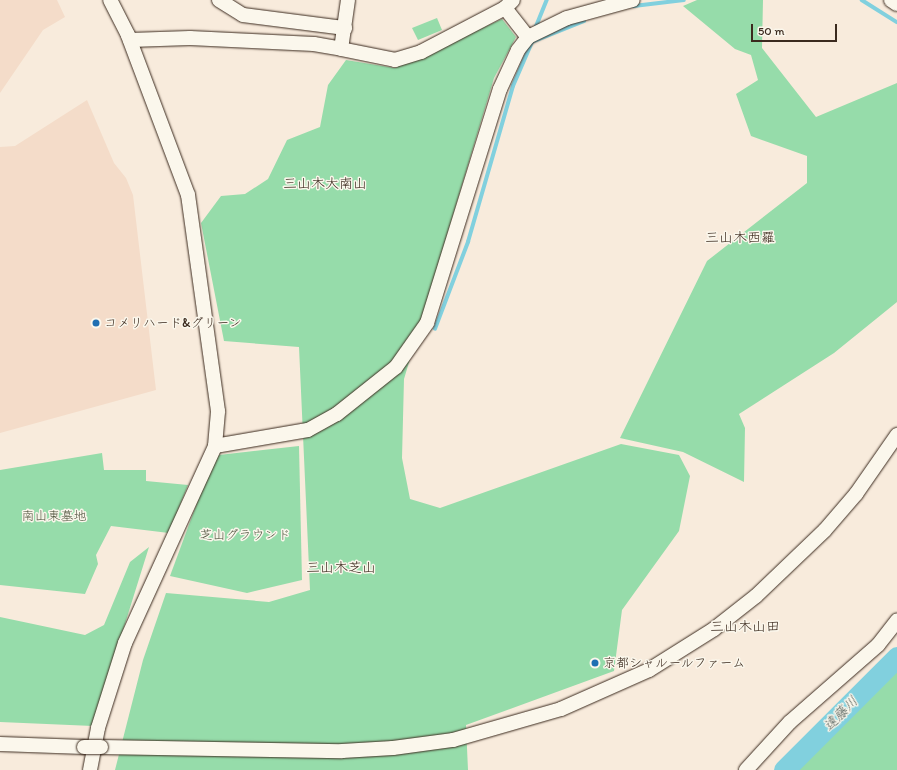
<!DOCTYPE html>
<html>
<head>
<meta charset="utf-8">
<style>
  body { margin:0 }
  #map { position:relative; width:897px; height:770px; overflow:hidden; background:#f8ebdc; font-family:Itim,"Klee One",sans-serif }
  div>[style] { position:absolute }
  .built>* { inset:0; background:#f4dcc9 }
  .green>* { inset:0; background:#96dcaa }
  .stream>* { height:3.5px; margin:-1.75px; padding:0 1.75px; transform-origin:1.75px; border-radius:1.75px; background:#81d0de }
  .river>* { height:21px; margin:-10.5px; padding:0 10.5px; transform-origin:10.5px; border-radius:10.5px; background:#81d0de }
  .roads { filter:drop-shadow(0 0 1px #3b2a1e) drop-shadow(0 0 1px #3b2a1e) }
  .minor>* { height:14px; margin:-7px; padding:0 7px; transform-origin:7px; border-radius:7px; background:#fbf7ec }
  .bridges { filter:drop-shadow(0 0 1px #3b2a1e) drop-shadow(0 0 1px #3b2a1e) }
  .minor-bridge>* { height:14px; margin:-7px; padding:0 7px; transform-origin:7px; border-radius:7px; background:#fbf7ec }
  .dots>* { width:11px; height:11px; translate:-50% -50%; box-sizing:border-box; border:2px solid #fbf7ec; border-radius:50% }
  span { translate:-50% -50%; white-space:nowrap; text-align:center; line-height:1.15; -webkit-text-stroke:3px #fbf7ec; paint-order:stroke }
  .poi-label { font-size:13px; color:#3b2a1e }
  .left { translate:0 -50%; text-align:left }
  .park-label { font-size:13px; color:#525641 }
  .neighbourhood-label { font-size:14px; color:#3b2a1e }
  .water-label { font-size:14px; color:#505c58; font-style:italic }
  .scale { position:absolute; left:751px; top:24px; width:86px; height:18px; box-sizing:border-box; border:2px solid #3b2a1e; border-top:0; padding-left:5px; font-size:12px; line-height:14px; white-space:nowrap; color:#3b2a1e; -webkit-text-stroke:3px #fbf7ec; paint-order:stroke }
</style>
</head>
<body>
<div id="map">
  <div class="built">
    <div style="clip-path:polygon(0 0,57px 0,65px 17px,43px 30px,0 93px)"></div>
    <div style="clip-path:polygon(87px 100px,114px 163px,126px 178px,133px 195px,156px 390px,0 433px,0 147px,15px 146px)"></div>
  </div>
  <div class="green">
    <div style="clip-path:polygon(697px 0,763px 0,762px 48px,816px 117px,897px 83px,897px 302px,834px 353px,739px 414px,745px 428px,744px 482px,683px 452px,620px 438px,707px 261px,807px 183px,807px 156px,751px 136px,736px 94px,758px 80px,751px 55px,735px 49px,683px 6px)"></div>
    <div style="clip-path:polygon(437px 18px,442px 30px,418px 40px,412px 28px)"></div>
    <div style="clip-path:polygon(502px 19px,516px 37px,494px 78px,404px 379px,402px 458px,410px 499px,440px 508px,621px 444px,679px 455px,690px 476px,679px 531px,622px 610px,614px 671px,466px 725px,468px 770px,115px 770px,143px 660px,166px 593px,269px 602px,310px 590px,299px 347px,224px 341px,201px 223px,221px 196px,245px 194px,268px 179px,287px 140px,320px 127px,328px 85px,346px 60px,395px 68px)"></div>
    <div style="clip-path:polygon(299px 446px,302px 580px,247px 593px,170px 576px,211px 465px,219px 455px)"></div>
    <div style="clip-path:polygon(102px 453px,104px 470px,146px 470px,146px 481px,188px 485px,169px 533px,111px 526px,96px 555px,98px 564px,85px 594px,0 585px,0 470px)"></div>
    <div style="clip-path:polygon(149px 547px,93px 726px,0 722px,0 617px,85px 635px,104px 625px,130px 562px)"></div>
    <div style="clip-path:polygon(897px 664px,897px 770px,794px 770px,815px 751px)"></div>
  </div>
  <div class="stream">
    <div style="left:862px;top:0;width:41px;rotate:32.2deg"></div>
    <div style="left:634px;top:6px;width:50px;rotate:-6.8deg"></div>
    <div style="left:535px;top:29px;width:31px;rotate:-68deg"></div>
    <div style="left:435px;top:329px;width:93px;rotate:-69.2deg"></div>
    <div style="left:468px;top:242px;width:162px;rotate:-73.9deg"></div>
    <div style="left:513px;top:86px;width:48px;rotate:-66.6deg"></div>
    <div style="left:532px;top:42px;width:56px;rotate:-22deg"></div>
  </div>
  <div class="river">
    <div style="left:784px;top:770px;width:160px;rotate:-45deg"></div>
  </div>
  <div class="roads">
    <div class="minor">
      <div style="left:219px;top:0;width:28px;rotate:32deg"></div>
      <div style="left:243px;top:15px;width:103px;rotate:7.3deg"></div>
      <div style="left:348px;top:0;width:49px;rotate:98.1deg"></div>
      <div style="left:341px;top:49px;width:55px;rotate:11.5deg"></div>
      <div style="left:395px;top:60px;width:27px;rotate:-17deg"></div>
      <div style="left:421px;top:52px;width:95px;rotate:-27.6deg"></div>
      <div style="left:505px;top:8px;width:11px;rotate:-45deg"></div>
      <div style="left:891px;top:0;width:7px;rotate:34deg"></div>
      <div style="left:505px;top:8px;width:37px;rotate:52deg"></div>
      <div style="left:130px;top:40px;width:60px;rotate:-1.9deg"></div>
      <div style="left:190px;top:38px;width:124px;rotate:2.8deg"></div>
      <div style="left:314px;top:44px;width:27px;rotate:10deg"></div>
      <div style="left:215px;top:446px;width:94px;rotate:-9.8deg"></div>
      <div style="left:308px;top:430px;width:33px;rotate:-29deg"></div>
      <div style="left:337px;top:414px;width:75px;rotate:-38.5deg"></div>
      <div style="left:396px;top:367px;width:54px;rotate:-54.8deg"></div>
      <div style="left:427px;top:323px;width:245px;rotate:-72.7deg"></div>
      <div style="left:500px;top:89px;width:43px;rotate:-65.2deg"></div>
      <div style="left:518px;top:50px;width:16px;rotate:-52deg"></div>
      <div style="left:528px;top:37px;width:43px;rotate:-26deg"></div>
      <div style="left:567px;top:18px;width:68px;rotate:-15.3deg"></div>
      <div style="left:0;top:744px;width:84px;rotate:2deg"></div>
      <div style="left:101px;top:747px;width:241px;rotate:1deg"></div>
      <div style="left:342px;top:751px;width:51px;rotate:-3.4deg"></div>
      <div style="left:393px;top:748px;width:61px;rotate:-7.6deg"></div>
      <div style="left:453px;top:740px;width:112px;rotate:-16deg"></div>
      <div style="left:561px;top:709px;width:96px;rotate:-23.9deg"></div>
      <div style="left:649px;top:670px;width:77px;rotate:-32.2deg"></div>
      <div style="left:714px;top:629px;width:53px;rotate:-38.2deg"></div>
      <div style="left:756px;top:596px;width:95px;rotate:-43.7deg"></div>
      <div style="left:825px;top:530px;width:48px;rotate:-49.3deg"></div>
      <div style="left:856px;top:494px;width:72px;rotate:-55.2deg"></div>
      <div style="left:90px;top:770px;width:43px;rotate:-79.2deg"></div>
      <div style="left:98px;top:728px;width:89px;rotate:-72.4deg"></div>
      <div style="left:125px;top:643px;width:217px;rotate:-65.4deg"></div>
      <div style="left:215px;top:446px;width:35px;rotate:-85deg"></div>
      <div style="left:218px;top:411px;width:218px;rotate:-97.9deg"></div>
      <div style="left:188px;top:195px;width:171px;rotate:-110.6deg"></div>
      <div style="left:128px;top:35px;width:39px;rotate:-117deg"></div>
      <div style="left:746px;top:770px;width:65px;rotate:-47.5deg"></div>
      <div style="left:790px;top:722px;width:117px;rotate:-41.2deg"></div>
      <div style="left:878px;top:645px;width:31px;rotate:-52deg"></div>
    </div>
  </div>
  <div class="bridges">
    <div class="minor-bridge">
      <div style="left:84px;top:747px;width:17px"></div>
    </div>
  </div>
  <div class="dots">
    <div style="left:96px;top:323px;background:#1f6fb2"></div>
    <div style="left:595px;top:663px;background:#1f6fb2"></div>
  </div>
  <div class="poi-label">
    <span class="left" style="left:104px;top:323px">コメリハード&amp;グリーン</span>
    <span class="left" style="left:603px;top:663px">京都シャルールファーム</span>
  </div>
  <div class="park-label">
    <span style="left:54px;top:516px">南山東墓地</span>
    <span style="left:245px;top:535px">芝山グラウンド</span>
  </div>
  <div class="neighbourhood-label">
    <span style="left:325px;top:184px">三山木大南山</span>
    <span style="left:740px;top:238px">三山木西羅</span>
    <span style="left:341px;top:568px">三山木芝山</span>
    <span style="left:745px;top:627px">三山木山田</span>
  </div>
  <div class="water-label">
    <span style="left:841px;top:714px;rotate:-45deg">遠藤川</span>
  </div>
  <div class="scale">50 m</div>
</div>
</body>
</html>
